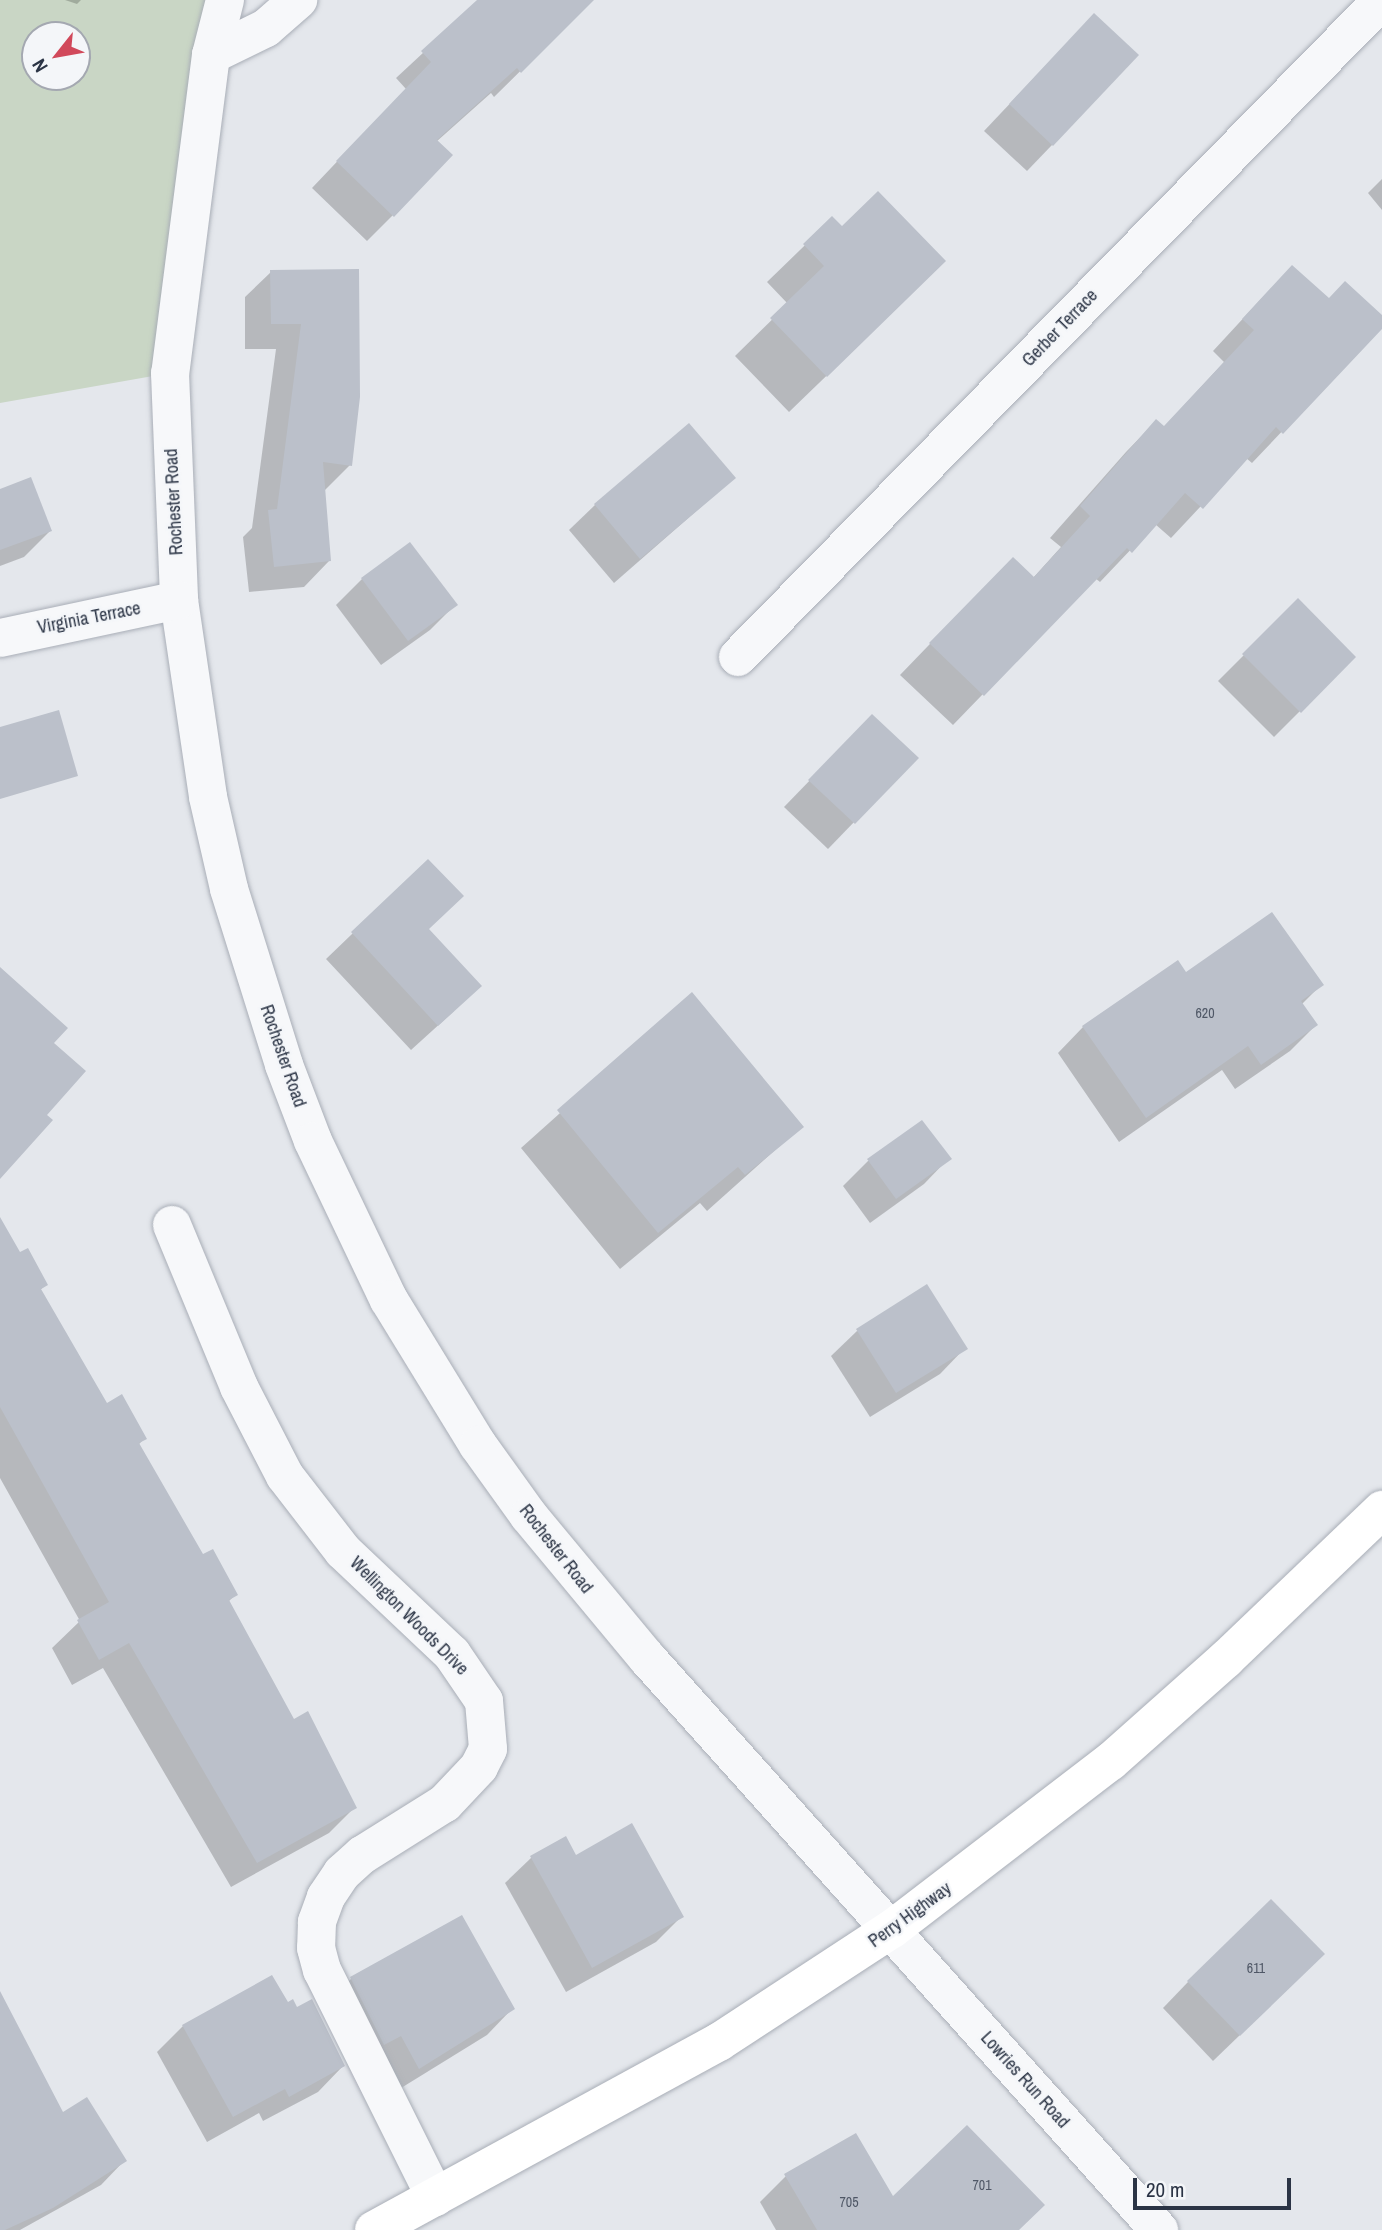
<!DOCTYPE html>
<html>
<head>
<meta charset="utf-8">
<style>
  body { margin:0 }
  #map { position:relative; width:1382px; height:2230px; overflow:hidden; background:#e4e7ec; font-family:"Archivo Narrow",sans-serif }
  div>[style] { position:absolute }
  .green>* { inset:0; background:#c9d6c5 }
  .shadow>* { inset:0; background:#0003 }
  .building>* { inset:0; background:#bbc0ca }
  .roads { filter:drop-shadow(0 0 2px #a9aeb7) drop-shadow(0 0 2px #a9aeb7) }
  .minor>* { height:38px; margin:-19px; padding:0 19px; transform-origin:19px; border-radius:19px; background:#f7f8fa }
  .major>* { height:38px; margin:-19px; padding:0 19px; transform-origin:19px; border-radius:19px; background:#fff }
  span { translate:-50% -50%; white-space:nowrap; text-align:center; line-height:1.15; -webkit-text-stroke:5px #f4f6f9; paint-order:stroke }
  .number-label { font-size:14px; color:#4f5766 }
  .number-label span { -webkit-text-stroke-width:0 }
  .street-label { font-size:18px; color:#2b3445 }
  .north { position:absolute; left:21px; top:21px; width:70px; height:70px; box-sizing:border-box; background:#f4f6f9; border:2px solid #a4a8b1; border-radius:50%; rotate:239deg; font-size:19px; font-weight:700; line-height:28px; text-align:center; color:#2b3445 }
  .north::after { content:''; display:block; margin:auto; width:24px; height:32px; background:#d1495b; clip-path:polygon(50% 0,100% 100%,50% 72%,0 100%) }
  .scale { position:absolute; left:1133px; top:2178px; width:158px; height:32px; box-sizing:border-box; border:4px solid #2b3445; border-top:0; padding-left:9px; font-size:21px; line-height:24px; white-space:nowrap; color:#2b3445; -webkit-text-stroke:5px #f4f6f9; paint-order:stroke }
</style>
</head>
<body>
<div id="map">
  <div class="green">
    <div style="clip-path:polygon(evenodd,0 0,225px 0,170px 373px,0 403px,0 0,35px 35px,77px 35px,77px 77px,35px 77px,35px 35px)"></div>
  </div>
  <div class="shadow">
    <div style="clip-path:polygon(65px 0,81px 0,77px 4px)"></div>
    <div style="clip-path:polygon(480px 0,592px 0,494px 97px,491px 93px,436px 142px,393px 215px,367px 241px,312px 188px,406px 89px,396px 78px)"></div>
    <div style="clip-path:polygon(1069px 41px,1052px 145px,1027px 171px,984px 131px)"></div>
    <div style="clip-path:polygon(1382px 179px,1382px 210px,1368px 193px)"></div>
    <div style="clip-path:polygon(832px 219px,907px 298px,789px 412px,735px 356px,788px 304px,767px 282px)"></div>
    <div style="clip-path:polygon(357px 271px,350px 465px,323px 492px,329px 561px,304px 587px,249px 592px,243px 537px,252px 528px,276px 349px,245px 349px,245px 297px,271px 272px)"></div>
    <div style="clip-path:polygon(1262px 298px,1328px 300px,1382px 318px,1382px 326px,1252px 463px,1246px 458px,1171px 538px,1155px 524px,1100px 582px,1095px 578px,953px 725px,900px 675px,982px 590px,1033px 578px,1061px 547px,1050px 538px,1126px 452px,1156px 421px,1163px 428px,1224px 362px,1213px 351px)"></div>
    <div style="clip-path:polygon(734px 478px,614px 583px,569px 530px,595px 505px)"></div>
    <div style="clip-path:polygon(0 491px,50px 531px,24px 557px,0 566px)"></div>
    <div style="clip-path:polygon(410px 544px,455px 605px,430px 630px,381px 665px,336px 605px,362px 579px)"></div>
    <div style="clip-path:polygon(1298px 601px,1354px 657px,1274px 737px,1218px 681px)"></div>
    <div style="clip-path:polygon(847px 742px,916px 758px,828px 849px,784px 807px)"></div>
    <div style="clip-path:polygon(428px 861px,428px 930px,454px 1011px,411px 1050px,326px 959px)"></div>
    <div style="clip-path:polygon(1185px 974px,1321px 985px,1302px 1004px,1316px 1025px,1290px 1051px,1235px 1089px,1222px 1070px,1119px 1142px,1058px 1053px,1083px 1027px)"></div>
    <div style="clip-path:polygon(692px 995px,801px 1127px,707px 1211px,700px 1203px,620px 1269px,521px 1148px)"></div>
    <div style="clip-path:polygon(949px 1158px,924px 1184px,870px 1223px,843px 1186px,868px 1161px)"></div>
    <div style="clip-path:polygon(0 1266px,46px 1285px,40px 1290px,106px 1405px,145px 1438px,138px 1445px,202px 1557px,236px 1594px,228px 1602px,293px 1722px,355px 1807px,329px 1833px,231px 1887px,103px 1668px,72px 1685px,52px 1648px,80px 1621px,0 1478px)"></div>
    <div style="clip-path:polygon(857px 1331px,965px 1348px,940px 1374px,870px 1417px,831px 1356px)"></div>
    <div style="clip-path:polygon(575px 1857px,682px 1916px,656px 1942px,566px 1992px,505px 1883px,531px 1858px)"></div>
    <div style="clip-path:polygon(351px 1979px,512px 2009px,487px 2035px,393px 2093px,325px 2004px)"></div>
    <div style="clip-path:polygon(1297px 1980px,1213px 2061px,1163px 2008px,1188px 1982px)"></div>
    <div style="clip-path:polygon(287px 2005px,343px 2066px,318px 2092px,263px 2121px,259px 2113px,207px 2142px,157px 2052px,183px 2026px)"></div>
    <div style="clip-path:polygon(0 2046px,63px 2114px,125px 2160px,101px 2185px,20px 2230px,0 2230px)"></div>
    <div style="clip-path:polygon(786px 2176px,893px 2199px,1018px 2230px,776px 2230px,760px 2202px)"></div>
  </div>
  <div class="building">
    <div style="clip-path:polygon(477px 0,594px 0,521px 73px,517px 68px,437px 140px,453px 155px,394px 217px,336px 161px,431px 62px,421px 51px)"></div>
    <div style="clip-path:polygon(1094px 13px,1139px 55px,1053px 146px,1009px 104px)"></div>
    <div style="clip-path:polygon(878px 191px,946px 261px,827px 377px,770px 318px,824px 266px,803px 244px,832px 216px,842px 226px)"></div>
    <div style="clip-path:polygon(1292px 265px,1329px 298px,1345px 281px,1382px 315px,1382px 329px,1283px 434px,1276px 427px,1203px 509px,1185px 493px,1132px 553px,1127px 548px,984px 696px,929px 643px,1013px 557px,1034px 577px,1090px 516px,1080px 506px,1156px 419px,1164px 426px,1254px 330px,1242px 319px)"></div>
    <div style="clip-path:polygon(359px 269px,360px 397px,352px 466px,323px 462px,331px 561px,274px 567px,268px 510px,277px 509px,301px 324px,271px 324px,270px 270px)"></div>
    <div style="clip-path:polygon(689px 423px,736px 478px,640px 559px,594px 504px)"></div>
    <div style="clip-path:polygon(31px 477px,52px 531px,0 550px,0 489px)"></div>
    <div style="clip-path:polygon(410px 542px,458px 605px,408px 641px,361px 578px)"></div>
    <div style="clip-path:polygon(1298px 598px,1356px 657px,1301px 713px,1242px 654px)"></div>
    <div style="clip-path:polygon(59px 710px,78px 776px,0 799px,0 727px)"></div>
    <div style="clip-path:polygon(872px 714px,919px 758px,855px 824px,808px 780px)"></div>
    <div style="clip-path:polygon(428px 859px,464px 896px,429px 929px,482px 986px,438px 1026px,351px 932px)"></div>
    <div style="clip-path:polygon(1272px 912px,1324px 985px,1301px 1001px,1318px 1025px,1261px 1065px,1248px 1046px,1146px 1118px,1082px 1026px,1178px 960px,1186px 972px)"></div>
    <div style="clip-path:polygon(0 967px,68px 1028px,54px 1043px,86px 1071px,47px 1115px,53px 1120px,0 1179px)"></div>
    <div style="clip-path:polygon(692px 992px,804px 1127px,745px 1175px,738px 1167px,658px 1233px,557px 1110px)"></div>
    <div style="clip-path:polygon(922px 1120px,952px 1159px,896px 1199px,867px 1159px)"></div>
    <div style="clip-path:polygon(0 1217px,20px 1252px,28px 1248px,48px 1285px,41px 1289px,107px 1403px,122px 1394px,147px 1439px,139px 1443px,203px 1554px,213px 1549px,238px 1595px,229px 1600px,294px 1719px,308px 1711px,357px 1808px,257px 1863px,129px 1643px,99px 1660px,77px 1620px,109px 1602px,0 1407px)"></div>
    <div style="clip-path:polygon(927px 1284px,968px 1349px,896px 1393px,856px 1329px)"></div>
    <div style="clip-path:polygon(632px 1823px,684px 1917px,592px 1968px,530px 1856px,566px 1836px,576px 1855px)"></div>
    <div style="clip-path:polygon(1271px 1899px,1325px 1954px,1240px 2036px,1187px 1981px)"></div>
    <div style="clip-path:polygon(462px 1915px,515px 2009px,419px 2069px,401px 2036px,384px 2045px,350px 1977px)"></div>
    <div style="clip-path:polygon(272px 1975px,288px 2002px,293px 1999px,297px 2007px,312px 1999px,345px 2066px,289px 2097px,285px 2089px,233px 2117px,182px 2025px)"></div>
    <div style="clip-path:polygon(0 1991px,63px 2112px,87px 2097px,127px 2161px,53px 2208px,5px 2230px,0 2230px)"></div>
    <div style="clip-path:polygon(967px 2125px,1045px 2205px,1019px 2230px,817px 2230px,784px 2174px,856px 2133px,893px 2196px)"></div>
  </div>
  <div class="roads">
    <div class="minor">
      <div style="left:225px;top:0;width:57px;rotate:104.3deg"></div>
      <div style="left:211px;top:55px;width:321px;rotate:97.3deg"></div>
      <div style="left:170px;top:373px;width:227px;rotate:87.7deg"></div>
      <div style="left:179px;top:600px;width:199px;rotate:81.6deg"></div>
      <div style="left:208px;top:797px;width:94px;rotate:77.1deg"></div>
      <div style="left:229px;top:889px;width:184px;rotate:72.6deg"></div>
      <div style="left:284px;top:1065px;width:81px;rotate:69.1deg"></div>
      <div style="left:313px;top:1141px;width:176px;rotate:64.5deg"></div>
      <div style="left:389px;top:1300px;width:170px;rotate:58.5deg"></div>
      <div style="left:478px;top:1445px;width:87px;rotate:54.3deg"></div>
      <div style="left:529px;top:1516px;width:185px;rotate:50.3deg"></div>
      <div style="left:647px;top:1658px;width:768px;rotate:48.17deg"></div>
      <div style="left:211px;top:55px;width:61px;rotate:-26.1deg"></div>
      <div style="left:266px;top:28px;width:43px;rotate:-41.2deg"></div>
      <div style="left:0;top:638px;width:183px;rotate:-12deg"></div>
      <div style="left:738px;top:657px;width:920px;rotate:-45.57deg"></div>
      <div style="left:172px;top:1225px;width:175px;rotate:67.5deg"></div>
      <div style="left:239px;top:1387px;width:100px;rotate:62.7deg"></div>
      <div style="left:285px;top:1476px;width:95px;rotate:52.3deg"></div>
      <div style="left:343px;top:1551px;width:150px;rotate:43.4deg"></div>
      <div style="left:452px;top:1654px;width:57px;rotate:55.8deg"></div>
      <div style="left:484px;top:1701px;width:48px;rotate:85.2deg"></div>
      <div style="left:488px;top:1749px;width:20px;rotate:117deg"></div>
      <div style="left:479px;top:1767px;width:50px;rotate:133.4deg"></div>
      <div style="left:445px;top:1803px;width:98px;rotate:147.9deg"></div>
      <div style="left:362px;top:1855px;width:27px;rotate:138deg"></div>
      <div style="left:342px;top:1873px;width:29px;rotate:124deg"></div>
      <div style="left:326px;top:1897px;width:27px;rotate:110deg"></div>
      <div style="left:317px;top:1922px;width:26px;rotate:92deg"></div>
      <div style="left:316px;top:1948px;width:23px;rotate:75deg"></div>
      <div style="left:322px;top:1970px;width:254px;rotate:63.5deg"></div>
    </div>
    <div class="major">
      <div style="left:374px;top:2230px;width:393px;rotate:-28.6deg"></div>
      <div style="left:719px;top:2042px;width:207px;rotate:-33.2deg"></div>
      <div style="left:892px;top:1929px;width:275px;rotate:-37.5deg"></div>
      <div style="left:1110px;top:1762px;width:155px;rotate:-41.6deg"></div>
      <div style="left:1226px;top:1659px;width:216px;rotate:-43.7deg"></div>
    </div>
  </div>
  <div class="number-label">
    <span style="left:1205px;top:1013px">620</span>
    <span style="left:1256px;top:1968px">611</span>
    <span style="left:982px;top:2185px">701</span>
    <span style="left:849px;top:2202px">705</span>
  </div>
  <div class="street-label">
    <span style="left:1060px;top:328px;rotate:-46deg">Gerber Terrace</span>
    <span style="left:174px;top:502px;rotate:-93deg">Rochester Road</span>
    <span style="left:89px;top:618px;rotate:-11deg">Virginia Terrace</span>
    <span style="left:283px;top:1056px;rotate:71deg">Rochester Road</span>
    <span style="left:556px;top:1549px;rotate:52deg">Rochester Road</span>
    <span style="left:409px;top:1616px;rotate:45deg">Wellington Woods Drive</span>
    <span style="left:910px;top:1915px;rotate:-36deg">Perry Highway</span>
    <span style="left:1025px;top:2080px;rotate:48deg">Lowries Run Road</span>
  </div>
  <div class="north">N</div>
  <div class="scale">20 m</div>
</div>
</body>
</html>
